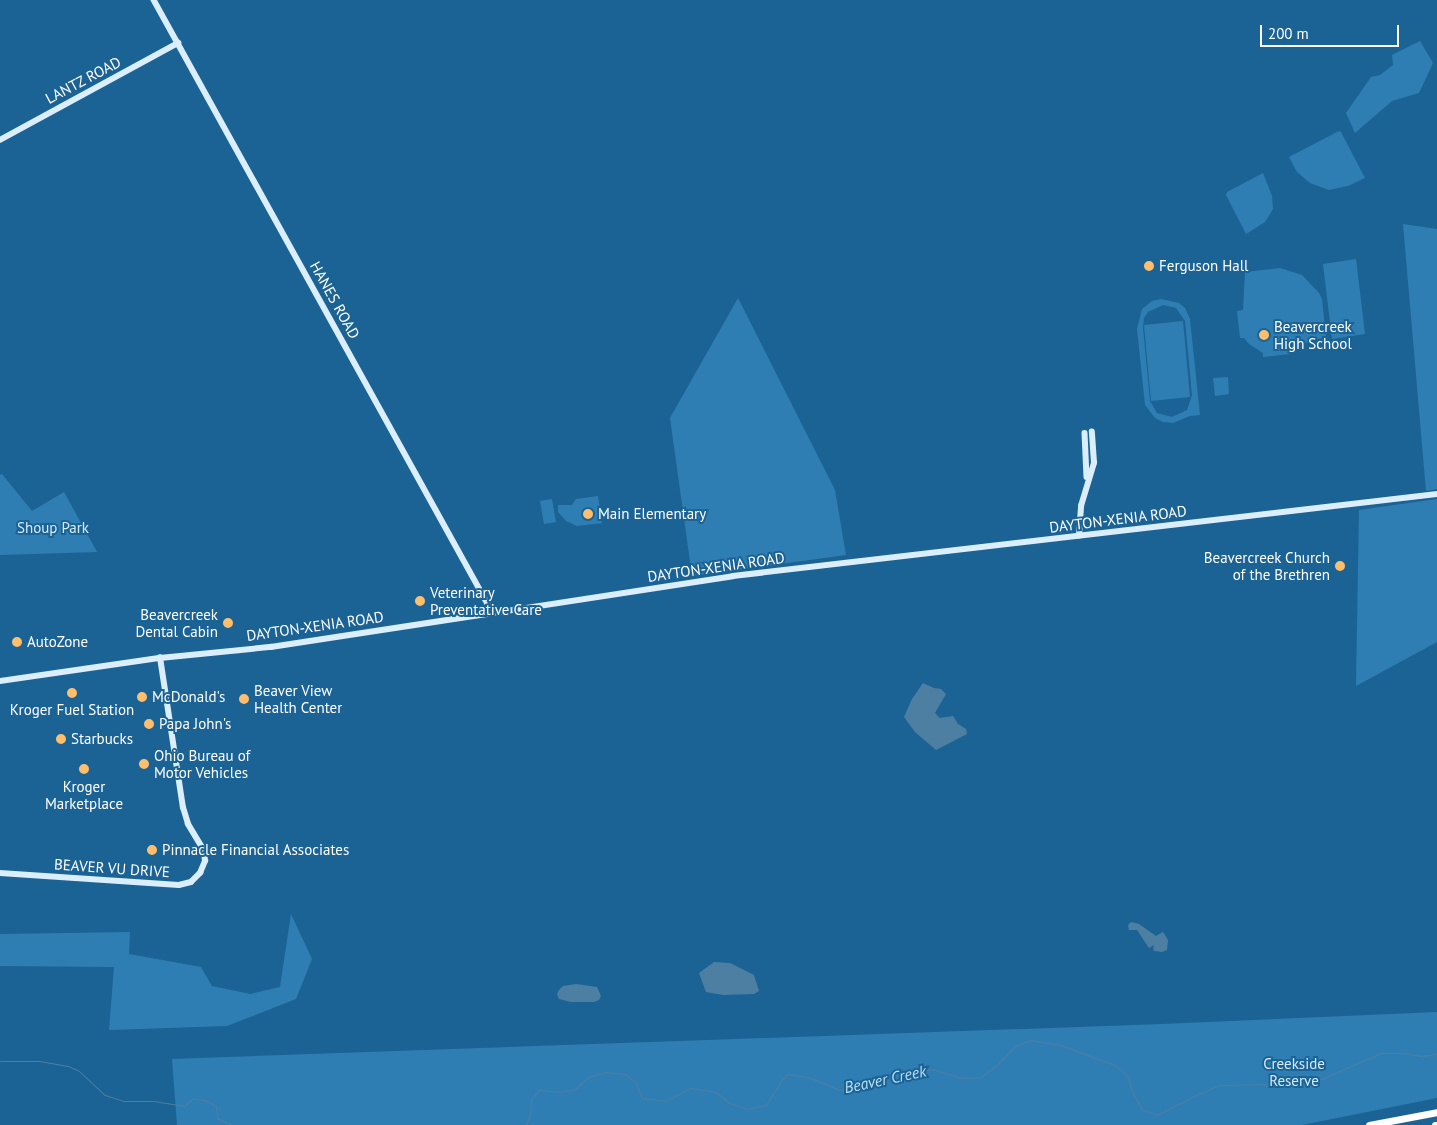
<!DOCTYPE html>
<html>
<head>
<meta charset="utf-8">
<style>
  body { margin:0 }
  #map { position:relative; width:1437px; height:1125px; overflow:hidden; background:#1b6395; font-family:"PT Sans",sans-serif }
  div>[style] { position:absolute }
  .green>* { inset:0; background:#2f7eb3 }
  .water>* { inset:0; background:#4d7fa2 }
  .stream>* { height:1px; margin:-0.5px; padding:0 0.5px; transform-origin:0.5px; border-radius:0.5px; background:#4d7fa2 }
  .secondary>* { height:5.5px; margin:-2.75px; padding:0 2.75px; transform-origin:2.75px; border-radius:2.75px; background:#dbeefb }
  .highway>* { height:7px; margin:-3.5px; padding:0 3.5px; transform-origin:3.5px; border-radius:3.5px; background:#fff }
  .dots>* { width:14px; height:14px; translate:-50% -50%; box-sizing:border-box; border:2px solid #1b6395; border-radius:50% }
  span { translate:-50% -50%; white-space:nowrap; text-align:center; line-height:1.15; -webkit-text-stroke:4px #1b6395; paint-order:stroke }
  .street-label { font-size:15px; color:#fff }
  .poi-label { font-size:15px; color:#fff }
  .left { translate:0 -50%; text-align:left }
  .right { translate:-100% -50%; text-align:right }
  .park-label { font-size:15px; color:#d4ecfb }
  .water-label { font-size:16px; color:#badff6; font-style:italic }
  .scale { position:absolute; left:1260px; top:25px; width:139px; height:22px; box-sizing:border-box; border:2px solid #fff; border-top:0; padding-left:6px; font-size:15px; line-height:18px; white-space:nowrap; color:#fff; -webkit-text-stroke:4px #1b6395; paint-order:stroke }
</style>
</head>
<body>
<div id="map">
  <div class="green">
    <div style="clip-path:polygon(1420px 41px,1433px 63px,1419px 93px,1392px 101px,1355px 133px,1346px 113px,1371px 77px,1380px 75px,1393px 65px,1392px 55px)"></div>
    <div style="clip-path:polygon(1339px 131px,1341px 132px,1365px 178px,1348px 186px,1329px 190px,1310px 183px,1297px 172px,1289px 157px)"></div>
    <div style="clip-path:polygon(1263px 173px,1272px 196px,1273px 209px,1265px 222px,1246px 234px,1226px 195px,1227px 192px)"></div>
    <div style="clip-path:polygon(1403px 224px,1437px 229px,1437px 489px,1426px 491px)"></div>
    <div style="clip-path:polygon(1356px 259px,1365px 334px,1332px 339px,1323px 264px)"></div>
    <div style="clip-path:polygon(1280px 268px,1302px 275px,1319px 293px,1322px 299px,1326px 337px,1289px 348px,1290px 354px,1263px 357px,1263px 353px,1249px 344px,1244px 338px,1240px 338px,1237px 311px,1243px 310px,1245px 272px)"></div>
    <div style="clip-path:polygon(738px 298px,835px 490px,846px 555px,692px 576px,670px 418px)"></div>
    <div style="clip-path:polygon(evenodd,1161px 299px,1179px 303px,1185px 308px,1190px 319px,1200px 415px,1190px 416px,1173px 423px,1163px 422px,1155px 418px,1145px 405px,1137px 329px,1142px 309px,1152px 301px,1161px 299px,1163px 305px,1176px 308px,1185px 321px,1192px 395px,1187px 410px,1172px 417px,1157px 413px,1150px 401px,1143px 328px,1144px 318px,1148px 312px,1163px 305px)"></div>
    <div style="clip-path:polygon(1183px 321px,1190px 397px,1151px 401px,1144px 325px)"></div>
    <div style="clip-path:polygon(1228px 377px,1229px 394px,1215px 396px,1213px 378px)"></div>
    <div style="clip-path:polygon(2px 474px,32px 511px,64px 492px,97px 552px,0 555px,0 475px)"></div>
    <div style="clip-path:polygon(598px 496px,602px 523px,577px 526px,566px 521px,558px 512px,558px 505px,572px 505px,576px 499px)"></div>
    <div style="clip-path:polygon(552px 499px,556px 522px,544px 524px,540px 501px)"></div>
    <div style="clip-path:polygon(1437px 499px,1437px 642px,1356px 686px,1359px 510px)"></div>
    <div style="clip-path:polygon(291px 914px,312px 959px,296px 999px,227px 1026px,109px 1030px,114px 967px,0 966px,0 934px,130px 932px,129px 954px,201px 967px,212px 986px,250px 994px,280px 987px)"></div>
    <div style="clip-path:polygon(1437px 1012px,1437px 1098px,1302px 1125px,177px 1125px,172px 1059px,1162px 1024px)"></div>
  </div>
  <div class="water">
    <div style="clip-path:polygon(923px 683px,934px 688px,941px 689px,946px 694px,935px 713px,940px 718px,953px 716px,958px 724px,966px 729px,967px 734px,936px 750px,915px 732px,904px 717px,912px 699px)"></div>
    <div style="clip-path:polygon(1131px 922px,1139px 924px,1156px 936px,1163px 932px,1168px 940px,1167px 950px,1162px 952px,1155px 951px,1153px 950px,1154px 945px,1149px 948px,1137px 930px,1129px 930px,1128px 925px)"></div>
    <div style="clip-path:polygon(714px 962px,730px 963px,754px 975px,759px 991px,754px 994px,723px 995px,706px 992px,699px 973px)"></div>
    <div style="clip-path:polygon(576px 984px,597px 987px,601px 996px,599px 1000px,594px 1002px,571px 1002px,559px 999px,557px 994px,559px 990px,563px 986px)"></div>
  </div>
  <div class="stream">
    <div style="left:0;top:1061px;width:39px"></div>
    <div style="left:39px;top:1061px;width:29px;rotate:10deg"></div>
    <div style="left:68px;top:1066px;width:12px;rotate:24deg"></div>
    <div style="left:79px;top:1071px;width:35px;rotate:43deg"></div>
    <div style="left:105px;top:1095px;width:19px;rotate:18deg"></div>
    <div style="left:123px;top:1101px;width:30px"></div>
    <div style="left:153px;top:1101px;width:31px;rotate:9deg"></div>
    <div style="left:184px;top:1106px;width:11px;rotate:-41deg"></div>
    <div style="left:192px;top:1099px;width:13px;rotate:4deg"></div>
    <div style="left:205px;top:1100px;width:13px;rotate:29deg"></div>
    <div style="left:216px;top:1106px;width:12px;rotate:85deg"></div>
    <div style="left:217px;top:1118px;width:17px;rotate:25deg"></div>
    <div style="left:526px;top:1125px;width:12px;rotate:-70deg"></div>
    <div style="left:530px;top:1114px;width:15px;rotate:-86deg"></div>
    <div style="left:531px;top:1099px;width:12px;rotate:-48deg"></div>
    <div style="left:539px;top:1090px;width:21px;rotate:5deg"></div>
    <div style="left:560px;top:1092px;width:15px;rotate:-11deg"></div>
    <div style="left:575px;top:1089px;width:18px;rotate:-41deg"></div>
    <div style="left:589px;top:1077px;width:18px;rotate:-16deg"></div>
    <div style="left:606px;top:1072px;width:19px;rotate:6deg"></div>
    <div style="left:625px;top:1074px;width:14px;rotate:39deg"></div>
    <div style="left:636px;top:1083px;width:16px;rotate:68deg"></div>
    <div style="left:642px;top:1098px;width:23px;rotate:7deg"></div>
    <div style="left:665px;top:1101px;width:28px;rotate:-27deg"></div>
    <div style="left:690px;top:1088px;width:26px;rotate:9deg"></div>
    <div style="left:716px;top:1092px;width:17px;rotate:40deg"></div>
    <div style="left:729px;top:1103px;width:19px;rotate:18deg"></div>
    <div style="left:747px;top:1109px;width:19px;rotate:-12deg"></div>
    <div style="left:766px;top:1105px;width:28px;rotate:-58deg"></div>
    <div style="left:781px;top:1081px;width:10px;rotate:-45deg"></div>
    <div style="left:788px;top:1074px;width:23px;rotate:10deg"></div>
    <div style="left:811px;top:1078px;width:30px;rotate:23deg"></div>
    <div style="left:839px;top:1090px;width:23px;rotate:-7deg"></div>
    <div style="left:862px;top:1087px;width:46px;rotate:-19.2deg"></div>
    <div style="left:905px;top:1072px;width:27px;rotate:-6deg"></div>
    <div style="left:932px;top:1069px;width:30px;rotate:17deg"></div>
    <div style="left:961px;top:1078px;width:20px;rotate:-3deg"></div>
    <div style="left:981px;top:1077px;width:20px;rotate:-37deg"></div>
    <div style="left:997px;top:1065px;width:28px;rotate:-46deg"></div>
    <div style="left:1016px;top:1045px;width:16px;rotate:-18deg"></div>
    <div style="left:1031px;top:1040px;width:29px;rotate:10deg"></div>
    <div style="left:1060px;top:1045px;width:59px;rotate:20deg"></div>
    <div style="left:1115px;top:1065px;width:16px;rotate:40deg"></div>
    <div style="left:1127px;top:1075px;width:22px;rotate:72deg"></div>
    <div style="left:1134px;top:1096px;width:17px;rotate:57deg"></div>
    <div style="left:1143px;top:1110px;width:15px;rotate:20deg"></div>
    <div style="left:1157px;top:1115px;width:44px;rotate:-27.1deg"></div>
    <div style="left:1196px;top:1095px;width:26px;rotate:-23deg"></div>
    <div style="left:1220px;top:1085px;width:74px;rotate:-0.8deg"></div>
    <div style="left:1294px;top:1084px;width:27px;rotate:-10deg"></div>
    <div style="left:1321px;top:1079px;width:65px;rotate:-23.4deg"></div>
    <div style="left:1381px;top:1053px;width:21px"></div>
    <div style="left:1402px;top:1053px;width:18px;rotate:9deg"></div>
    <div style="left:1420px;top:1056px;width:17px;rotate:-7deg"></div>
  </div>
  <div class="secondary">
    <div style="left:154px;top:0;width:700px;rotate:61.06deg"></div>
    <div style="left:0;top:140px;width:203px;rotate:-28.6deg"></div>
    <div style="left:1085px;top:433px;width:44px;rotate:87.4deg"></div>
    <div style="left:1079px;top:536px;width:30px;rotate:-86deg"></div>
    <div style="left:1081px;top:506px;width:45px;rotate:-73.2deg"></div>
    <div style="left:1094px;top:463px;width:31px;rotate:-94deg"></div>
    <div style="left:0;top:681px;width:162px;rotate:-8.2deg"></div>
    <div style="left:160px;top:658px;width:112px;rotate:-5.7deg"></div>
    <div style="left:271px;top:647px;width:467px;rotate:-8.7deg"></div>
    <div style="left:733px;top:576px;width:709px;rotate:-6.64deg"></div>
    <div style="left:0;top:873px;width:179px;rotate:3.8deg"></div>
    <div style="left:179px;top:885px;width:12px;rotate:-14deg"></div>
    <div style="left:191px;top:882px;width:13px;rotate:-45deg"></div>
    <div style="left:200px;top:873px;width:13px;rotate:-67deg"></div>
    <div style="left:205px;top:861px;width:10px;rotate:-96deg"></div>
    <div style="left:204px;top:851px;width:31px;rotate:-121deg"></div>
    <div style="left:188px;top:824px;width:17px;rotate:-107deg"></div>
    <div style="left:183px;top:808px;width:152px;rotate:-98.7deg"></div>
  </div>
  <div class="highway">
    <div style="left:1369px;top:1125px;width:69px;rotate:-10.8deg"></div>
    <div style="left:1435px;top:1125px;width:2px"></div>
  </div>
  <div class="dots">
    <div style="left:1149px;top:266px;background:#ffbe6c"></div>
    <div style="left:1264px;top:335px;background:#ffbe6c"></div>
    <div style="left:588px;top:514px;background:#ffbe6c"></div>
    <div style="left:1340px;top:566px;background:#ffbe6c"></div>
    <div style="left:420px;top:601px;background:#ffbe6c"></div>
    <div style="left:228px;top:623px;background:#ffbe6c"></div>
    <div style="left:17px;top:642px;background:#ffbe6c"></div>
    <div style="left:72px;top:693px;background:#ffbe6c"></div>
    <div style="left:142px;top:697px;background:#ffbe6c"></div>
    <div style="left:244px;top:699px;background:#ffbe6c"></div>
    <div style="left:149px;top:724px;background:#ffbe6c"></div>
    <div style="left:61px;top:739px;background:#ffbe6c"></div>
    <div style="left:144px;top:764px;background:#ffbe6c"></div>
    <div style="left:84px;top:769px;background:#ffbe6c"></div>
    <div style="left:152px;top:850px;background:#ffbe6c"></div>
  </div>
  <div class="street-label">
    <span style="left:83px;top:80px;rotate:-28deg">LANTZ ROAD</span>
    <span style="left:335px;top:300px;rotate:61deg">HANES ROAD</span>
    <span style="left:1118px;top:519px;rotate:-7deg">DAYTON-XENIA ROAD</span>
    <span style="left:716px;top:567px;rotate:-8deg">DAYTON-XENIA ROAD</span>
    <span style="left:315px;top:626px;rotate:-8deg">DAYTON-XENIA ROAD</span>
    <span style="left:112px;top:868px;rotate:4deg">BEAVER VU DRIVE</span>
  </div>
  <div class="poi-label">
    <span class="left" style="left:1159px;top:266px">Ferguson Hall</span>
    <span class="left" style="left:1274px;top:335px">Beavercreek<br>High School</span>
    <span class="left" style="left:598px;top:514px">Main Elementary</span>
    <span class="right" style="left:1330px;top:566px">Beavercreek Church<br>of the Brethren</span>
    <span class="left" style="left:430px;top:601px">Veterinary<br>Preventative Care</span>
    <span class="right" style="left:218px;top:623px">Beavercreek<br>Dental Cabin</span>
    <span class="left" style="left:27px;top:642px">AutoZone</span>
    <span class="left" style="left:254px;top:699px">Beaver View<br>Health Center</span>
    <span class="left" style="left:152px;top:697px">McDonald's</span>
    <span style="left:72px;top:710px">Kroger Fuel Station</span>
    <span class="left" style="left:159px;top:724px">Papa John's</span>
    <span class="left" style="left:71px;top:739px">Starbucks</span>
    <span class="left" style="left:154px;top:764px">Ohio Bureau of<br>Motor Vehicles</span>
    <span style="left:84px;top:795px">Kroger<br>Marketplace</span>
    <span class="left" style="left:162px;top:850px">Pinnacle Financial Associates</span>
  </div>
  <div class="park-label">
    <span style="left:53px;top:528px">Shoup Park</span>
    <span style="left:1294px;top:1072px">Creekside<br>Reserve</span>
  </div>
  <div class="water-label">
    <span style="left:885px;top:1079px;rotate:-12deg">Beaver Creek</span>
  </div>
  <div class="scale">200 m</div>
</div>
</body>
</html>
